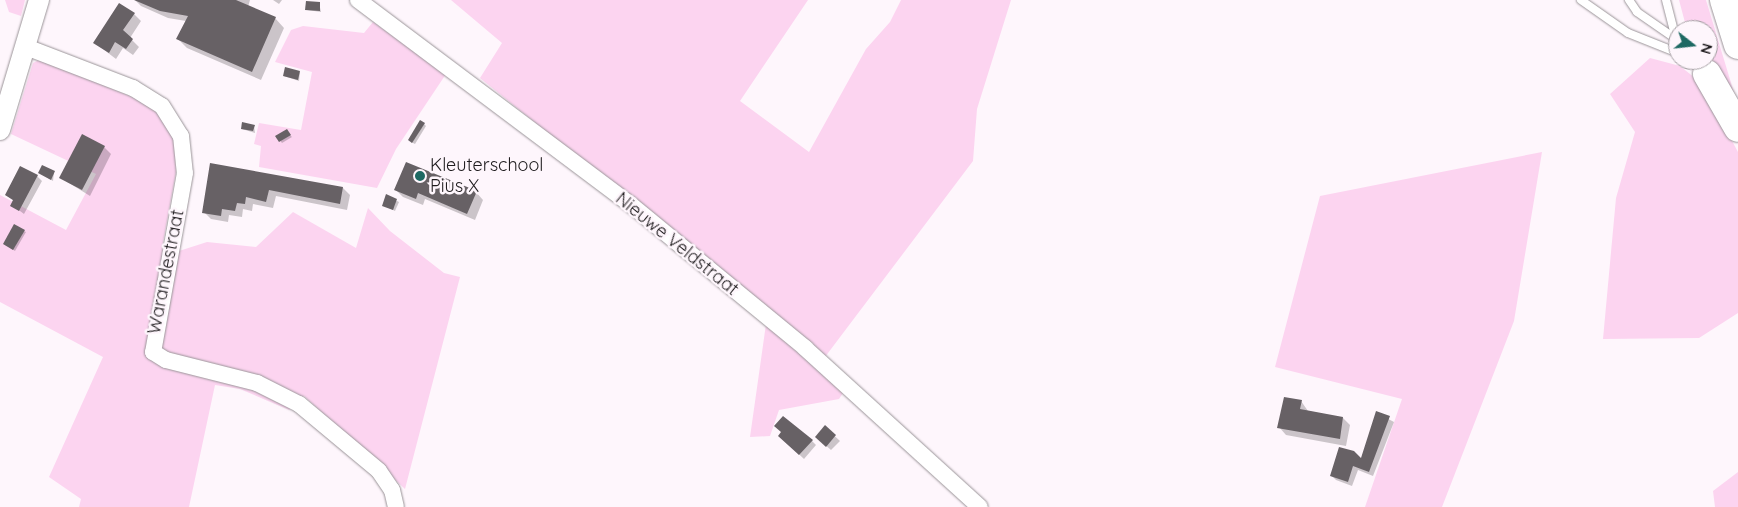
<!DOCTYPE html>
<html>
<head>
<meta charset="utf-8">
<style>
  body { margin:0 }
  #map { position:relative; width:1738px; height:507px; overflow:hidden; background:#fef6fc; font-family:Quicksand,sans-serif }
  div>[style] { position:absolute }
  .green>* { inset:0; background:#fcd4f0 }
  .shadow>* { inset:0; background:#0003 }
  .building>* { inset:0; background:#676165 }
  .roads { filter:drop-shadow(0 0 1px #9a9498) drop-shadow(0 0 1px #9a9498) }
  .service>* { height:8px; margin:-4px; padding:0 4px; transform-origin:4px; border-radius:4px; background:#fff }
  .minor>* { height:16px; margin:-8px; padding:0 8px; transform-origin:8px; border-radius:8px; background:#fff }
  .tertiary>* { height:20px; margin:-10px; padding:0 10px; transform-origin:10px; border-radius:10px; background:#fff }
  .motorway>* { height:28px; margin:-14px; padding:0 14px; transform-origin:14px; border-radius:14px; background:#fff }
  .dots>* { width:14px; height:14px; translate:-50% -50%; box-sizing:border-box; border:2px solid #fef6fc; border-radius:50% }
  span { translate:-50% -50%; white-space:nowrap; text-align:center; line-height:1.15; -webkit-text-stroke:5px #fef6fc; paint-order:stroke }
  .poi-label { font-size:18px; color:#1f1c1e }
  .left { translate:0 -50%; text-align:left }
  .street-label { font-size:18px; color:#1f1c1e }
  .north { position:absolute; left:1668px; top:20px; width:50px; height:50px; box-sizing:border-box; background:#fef6fc; border:1px solid #a59fa3; border-radius:50%; rotate:106deg; font-size:14px; font-weight:700; line-height:20px; text-align:center; color:#1f1c1e }
  .north::after { content:''; display:block; margin:auto; width:18px; height:22px; background:#1e6963; clip-path:polygon(50% 0,100% 100%,50% 72%,0 100%) }
</style>
</head>
<body>
<div id="map">
  <div class="green">
    <div style="clip-path:polygon(5px 0,25px 0,21px 16px,9px 12px)"></div>
    <div style="clip-path:polygon(451px 0,808px 0,740px 101px,809px 152px,866px 49px,890px 22px,901px 0,1011px 0,977px 109px,973px 161px,825px 357px,480px 78px,502px 43px)"></div>
    <div style="clip-path:polygon(1679px 0,1706px 0,1738px 106px,1705px 60px,1708px 60px,1708px 30px,1687px 30px)"></div>
    <div style="clip-path:polygon(373px 22px,446px 74px,396px 149px,377px 188px,259px 167px,261px 146px,254px 144px,259px 123px,301px 130px,312px 72px,275px 62px,291px 30px,303px 26px,364px 33px)"></div>
    <div style="clip-path:polygon(1650px 58px,1680px 66px,1700px 82px,1738px 152px,1738px 313px,1699px 338px,1603px 339px,1616px 198px,1635px 132px,1610px 94px)"></div>
    <div style="clip-path:polygon(41px 59px,139px 100px,157px 111px,174px 137px,176px 172px,162px 248px,177px 256px,179px 251px,207px 242px,256px 247px,293px 212px,356px 248px,368px 208px,390px 231px,444px 273px,460px 277px,405px 489px,304px 396px,289px 410px,240px 389px,215px 385px,189px 507px,79px 507px,81px 499px,49px 477px,103px 357px,0 302px,0 195px,66px 230px,96px 174px,11px 134px,33px 63px)"></div>
    <div style="clip-path:polygon(1542px 152px,1514px 321px,1442px 507px,1365px 507px,1402px 399px,1275px 367px,1320px 196px)"></div>
    <div style="clip-path:polygon(766px 324px,843px 393px,839px 399px,779px 410px,770px 436px,750px 437px)"></div>
    <div style="clip-path:polygon(1738px 472px,1738px 507px,1715px 507px,1713px 491px)"></div>
  </div>
  <div class="shadow">
    <div style="clip-path:polygon(135px 0,250px 0,248px 7px,275px 18px,284px 28px,261px 80px,187px 48px,178px 39px,186px 21px,168px 18px,141px 6px)"></div>
    <div style="clip-path:polygon(273px 0,282px 0,279px 4px)"></div>
    <div style="clip-path:polygon(319px 3px,321px 12px,307px 10px)"></div>
    <div style="clip-path:polygon(134px 14px,141px 21px,130px 38px,139px 47px,133px 55px,123px 48px,116px 59px,95px 43px)"></div>
    <div style="clip-path:polygon(300px 72px,299px 81px,284px 76px)"></div>
    <div style="clip-path:polygon(424px 124px,426px 126px,415px 144px,411px 142px)"></div>
    <div style="clip-path:polygon(254px 126px,255px 133px,242px 129px)"></div>
    <div style="clip-path:polygon(288px 133px,292px 137px,282px 143px,277px 137px)"></div>
    <div style="clip-path:polygon(104px 147px,111px 154px,90px 196px,61px 178px)"></div>
    <div style="clip-path:polygon(211px 165px,343px 188px,350px 195px,347px 210px,276px 196px,273px 208px,253px 204px,252px 211px,243px 209px,242px 217px,229px 215px,228px 222px,211px 219px,204px 212px)"></div>
    <div style="clip-path:polygon(54px 172px,53px 181px,39px 173px)"></div>
    <div style="clip-path:polygon(37px 176px,42px 181px,24px 214px,12px 205px,14px 201px,6px 195px)"></div>
    <div style="clip-path:polygon(396px 190px,476px 192px,483px 200px,475px 220px,425px 199px,423px 205px,403px 197px)"></div>
    <div style="clip-path:polygon(387px 196px,399px 202px,395px 211px,383px 205px)"></div>
    <div style="clip-path:polygon(24px 231px,26px 232px,15px 251px,4px 244px)"></div>
    <div style="clip-path:polygon(1301px 401px,1308px 411px,1343px 418px,1350px 425px,1346px 446px,1286px 435px,1279px 427px)"></div>
    <div style="clip-path:polygon(1377px 413px,1394px 422px,1373px 476px,1358px 470px,1352px 486px,1336px 480px,1332px 476px,1361px 460px)"></div>
    <div style="clip-path:polygon(825px 427px,840px 441px,831px 450px,816px 437px)"></div>
    <div style="clip-path:polygon(784px 440px,812px 441px,816px 445px,804px 459px)"></div>
  </div>
  <div class="building">
    <div style="clip-path:polygon(134px 0,236px 0,276px 17px,252px 72px,176px 39px,188px 16px,160px 11px)"></div>
    <div style="clip-path:polygon(306px 1px,320px 2px,320px 11px,305px 10px)"></div>
    <div style="clip-path:polygon(119px 3px,135px 13px,123px 30px,133px 39px,126px 49px,115px 42px,109px 53px,93px 43px)"></div>
    <div style="clip-path:polygon(285px 67px,300px 71px,298px 80px,283px 76px)"></div>
    <div style="clip-path:polygon(420px 120px,425px 123px,412px 143px,408px 140px)"></div>
    <div style="clip-path:polygon(242px 122px,255px 125px,253px 131px,241px 129px)"></div>
    <div style="clip-path:polygon(287px 129px,291px 135px,279px 142px,275px 136px)"></div>
    <div style="clip-path:polygon(82px 134px,105px 146px,82px 190px,59px 178px)"></div>
    <div style="clip-path:polygon(406px 162px,477px 191px,467px 214px,418px 193px,416px 199px,394px 190px)"></div>
    <div style="clip-path:polygon(210px 163px,343px 187px,340px 204px,269px 190px,266px 202px,246px 197px,245px 204px,237px 203px,235px 211px,222px 209px,221px 216px,202px 213px)"></div>
    <div style="clip-path:polygon(42px 165px,55px 171px,51px 180px,38px 173px)"></div>
    <div style="clip-path:polygon(20px 166px,38px 175px,19px 211px,10px 206px,13px 200px,5px 195px)"></div>
    <div style="clip-path:polygon(386px 194px,397px 199px,393px 210px,382px 206px)"></div>
    <div style="clip-path:polygon(14px 224px,25px 230px,13px 250px,3px 244px)"></div>
    <div style="clip-path:polygon(1284px 397px,1302px 400px,1300px 409px,1343px 417px,1340px 439px,1277px 428px)"></div>
    <div style="clip-path:polygon(1376px 411px,1390px 416px,1369px 472px,1353px 466px,1348px 482px,1330px 476px,1339px 447px,1354px 451px,1361px 458px)"></div>
    <div style="clip-path:polygon(783px 416px,813px 440px,799px 455px,778px 436px,781px 432px,774px 426px)"></div>
    <div style="clip-path:polygon(825px 425px,836px 435px,826px 447px,815px 437px)"></div>
  </div>
  <div class="roads">
    <div class="service">
      <div style="left:1581px;top:0;width:57px;rotate:35.1deg"></div>
      <div style="left:1628px;top:33px;width:54px;rotate:21.8deg"></div>
      <div style="left:1629px;top:0;width:14px;rotate:56deg"></div>
      <div style="left:1637px;top:12px;width:47px;rotate:34.7deg"></div>
      <div style="left:1676px;top:39px;width:6px;rotate:72deg"></div>
      <div style="left:1666px;top:0;width:40px;rotate:75.6deg"></div>
      <div style="left:1690px;top:60px;width:18px;rotate:38deg"></div>
    </div>
    <div class="minor">
      <div style="left:358px;top:0;width:340px;rotate:36.9deg"></div>
      <div style="left:630px;top:204px;width:227px;rotate:39.4deg"></div>
      <div style="left:805px;top:348px;width:236px;rotate:42.3deg"></div>
      <div style="left:26px;top:47px;width:115px;rotate:21deg"></div>
      <div style="left:133px;top:88px;width:34px;rotate:32deg"></div>
      <div style="left:162px;top:106px;width:36px;rotate:58deg"></div>
      <div style="left:181px;top:136px;width:37px;rotate:84deg"></div>
      <div style="left:185px;top:173px;width:182px;rotate:100.1deg"></div>
      <div style="left:153px;top:352px;width:15px;rotate:32deg"></div>
      <div style="left:166px;top:360px;width:94px;rotate:14.2deg"></div>
      <div style="left:257px;top:383px;width:47px;rotate:26.6deg"></div>
      <div style="left:299px;top:404px;width:104px;rotate:39.9deg"></div>
      <div style="left:379px;top:471px;width:23px;rotate:56deg"></div>
      <div style="left:392px;top:490px;width:17px;rotate:77deg"></div>
    </div>
    <div class="tertiary">
      <div style="left:0;top:130px;width:136px;rotate:-73.3deg"></div>
    </div>
    <div class="motorway">
      <div style="left:1724px;top:0;width:47px;rotate:72.7deg"></div>
      <div style="left:1707px;top:74px;width:62px;rotate:60.1deg"></div>
    </div>
  </div>
  <div class="dots">
    <div style="left:420px;top:176px;background:#1e6963"></div>
  </div>
  <div class="poi-label">
    <span class="left" style="left:430px;top:176px">Kleuterschool<br>Pius X</span>
  </div>
  <div class="street-label">
    <span style="left:677px;top:244px;rotate:39deg">Nieuwe Veldstraat</span>
    <span style="left:166px;top:272px;rotate:-79deg">Warandestraat</span>
  </div>
  <div class="north">N</div>
</div>
</body>
</html>
